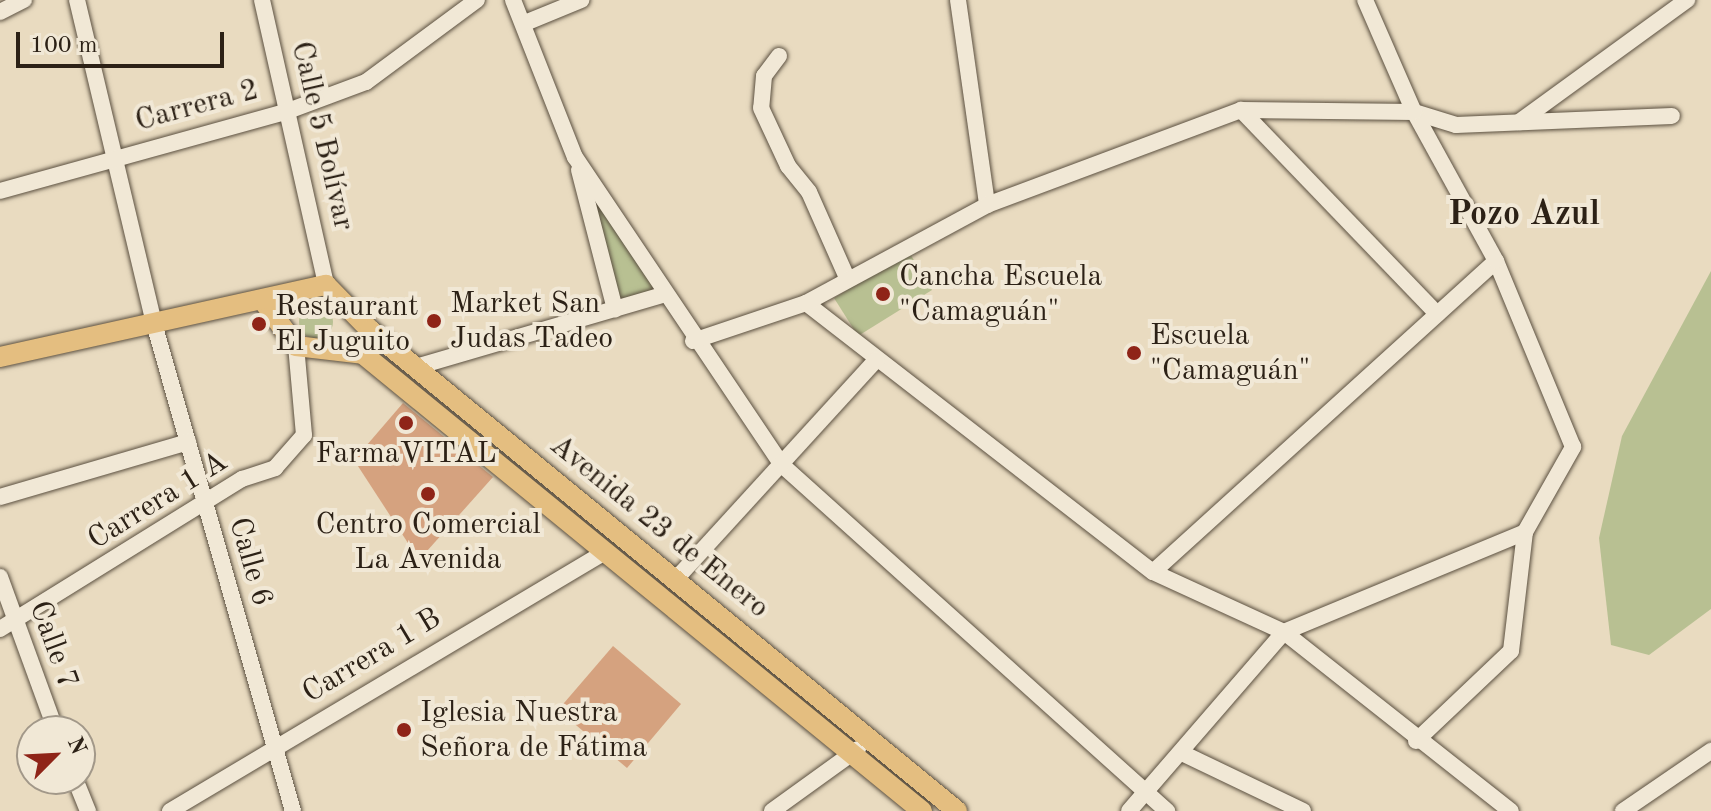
<!DOCTYPE html>
<html>
<head>
<meta charset="utf-8">
<style>
  body { margin:0 }
  #map { position:relative; width:1711px; height:811px; overflow:hidden; background:#e9dbc0; font-family:"Old Standard TT",serif }
  div>[style] { position:absolute }
  .green>* { inset:0; background:#b8c092 }
  .round { border-radius:50% }
  .building>* { inset:0; background:#d5a27f }
  .roads { filter:drop-shadow(0 0 2px #5b5040) drop-shadow(0 0 2px #5b5040) }
  .minor>* { height:16px; margin:-8px; padding:0 8px; transform-origin:8px; border-radius:8px; background:#f1e8d6 }
  .major>* { height:20px; margin:-10px; padding:0 10px; transform-origin:10px; border-radius:10px; background:#e4be80 }
  .dots>* { width:22px; height:22px; translate:-50% -50%; box-sizing:border-box; border:4px solid #f1e8d6; border-radius:50% }
  span { translate:-50% -50%; white-space:nowrap; text-align:center; line-height:1.15; -webkit-text-stroke:8px #f1e8d6; paint-order:stroke }
  .street-label { font-size:30px; color:#2c2116 }
  .poi-label { font-size:30px; color:#2c2116 }
  .left { translate:0 -50%; text-align:left }
  .quarter-label { font-size:34px; color:#2c2116; font-weight:700 }
  .north { position:absolute; left:16px; top:715px; width:80px; height:80px; box-sizing:border-box; background:#f1e8d6; border:2px solid #a29889; border-radius:50%; rotate:66deg; font-size:22px; font-weight:700; line-height:32px; text-align:center; color:#2c2116 }
  .north::after { content:''; display:block; margin:auto; width:28px; height:36px; background:#8f2418; clip-path:polygon(50% 0,100% 100%,50% 72%,0 100%) }
  .scale { position:absolute; left:16px; top:32px; width:208px; height:36px; box-sizing:border-box; border:4px solid #2c2116; border-top:0; padding-left:10px; font-size:24px; line-height:28px; white-space:nowrap; color:#2c2116; -webkit-text-stroke:6px #f1e8d6; paint-order:stroke }
</style>
</head>
<body>
<div id="map">
  <div class="green">
    <div style="clip-path:polygon(589px 184px,656px 289px,617px 301px)"></div>
    <div style="clip-path:polygon(909px 252px,932px 290px,858px 336px,834px 298px)"></div>
    <div style="clip-path:polygon(1711px 271px,1711px 609px,1649px 655px,1611px 645px,1599px 538px,1622px 436px)"></div>
    <div class="round" style="left:299px;top:305px;width:34px;height:34px"></div>
  </div>
  <div class="building">
    <div style="clip-path:polygon(403px 403px,493px 477px,419px 560px,354px 460px)"></div>
    <div style="clip-path:polygon(613px 646px,681px 704px,627px 768px,558px 710px)"></div>
  </div>
  <div class="roads">
    <div class="minor">
      <div style="left:77px;top:0;width:336px;rotate:76.6deg"></div>
      <div style="left:155px;top:327px;width:503px;rotate:74.09deg"></div>
      <div style="left:262px;top:0;width:292px;rotate:77.3deg"></div>
      <div style="left:513px;top:0;width:169px;rotate:68.5deg"></div>
      <div style="left:575px;top:157px;width:371px;rotate:56.1deg"></div>
      <div style="left:782px;top:465px;width:518px;rotate:41.95deg"></div>
      <div style="left:958px;top:0;width:207px;rotate:81.9deg"></div>
      <div style="left:0;top:12px;width:27px;rotate:-27deg"></div>
      <div style="left:525px;top:23px;width:61px;rotate:-22.3deg"></div>
      <div style="left:779px;top:56px;width:25px;rotate:127deg"></div>
      <div style="left:764px;top:76px;width:32px;rotate:95deg"></div>
      <div style="left:761px;top:108px;width:64px;rotate:65deg"></div>
      <div style="left:788px;top:166px;width:33px;rotate:51deg"></div>
      <div style="left:809px;top:192px;width:96px;rotate:66.1deg"></div>
      <div style="left:1241px;top:110px;width:283px;rotate:46.1deg"></div>
      <div style="left:1519px;top:122px;width:208px;rotate:-36deg"></div>
      <div style="left:579px;top:170px;width:144px;rotate:75.5deg"></div>
      <div style="left:0;top:191px;width:299px;rotate:-15.5deg"></div>
      <div style="left:288px;top:111px;width:83px;rotate:-20.4deg"></div>
      <div style="left:366px;top:82px;width:138px;rotate:-36.5deg"></div>
      <div style="left:806px;top:303px;width:439px;rotate:37.8deg"></div>
      <div style="left:1153px;top:572px;width:144px;rotate:24.6deg"></div>
      <div style="left:1284px;top:632px;width:289px;rotate:38.3deg"></div>
      <div style="left:693px;top:341px;width:119px;rotate:-18.6deg"></div>
      <div style="left:806px;top:303px;width:206px;rotate:-28.4deg"></div>
      <div style="left:987px;top:205px;width:271px;rotate:-20.5deg"></div>
      <div style="left:1241px;top:110px;width:173px;rotate:0.7deg"></div>
      <div style="left:1414px;top:112px;width:44px;rotate:17.2deg"></div>
      <div style="left:1456px;top:125px;width:216px;rotate:-2.4deg"></div>
      <div style="left:416px;top:367px;width:259px;rotate:-16.3deg"></div>
      <div style="left:0;top:497px;width:196px;rotate:-16.3deg"></div>
      <div style="left:1153px;top:572px;width:463px;rotate:-42.2deg"></div>
      <div style="left:0;top:577px;width:164px;rotate:70deg"></div>
      <div style="left:676px;top:579px;width:297px;rotate:-47.6deg"></div>
      <div style="left:0;top:629px;width:285px;rotate:-31.8deg"></div>
      <div style="left:242px;top:479px;width:35px;rotate:-18deg"></div>
      <div style="left:275px;top:468px;width:44px;rotate:-48.7deg"></div>
      <div style="left:304px;top:435px;width:89px;rotate:-95.1deg"></div>
      <div style="left:1416px;top:741px;width:131px;rotate:-43.5deg"></div>
      <div style="left:1511px;top:651px;width:120px;rotate:-83.3deg"></div>
      <div style="left:1184px;top:754px;width:132px;rotate:25.6deg"></div>
      <div style="left:75px;top:779px;width:35px;rotate:68deg"></div>
      <div style="left:170px;top:811px;width:506px;rotate:-30.77deg"></div>
      <div style="left:772px;top:811px;width:106px;rotate:-35.8deg"></div>
      <div style="left:1129px;top:811px;width:237px;rotate:-49.1deg"></div>
      <div style="left:1284px;top:632px;width:261px;rotate:-22.5deg"></div>
      <div style="left:1525px;top:532px;width:98px;rotate:-60.5deg"></div>
      <div style="left:1573px;top:447px;width:201px;rotate:-112.5deg"></div>
      <div style="left:1496px;top:261px;width:170px;rotate:-118.8deg"></div>
      <div style="left:1414px;top:112px;width:122px;rotate:-113.6deg"></div>
      <div style="left:1623px;top:811px;width:107px;rotate:-34.3deg"></div>
    </div>
    <div class="major">
      <div style="left:264px;top:302px;width:54px;rotate:54deg"></div>
      <div style="left:296px;top:346px;width:67px;rotate:6.8deg"></div>
      <div style="left:363px;top:354px;width:722px;rotate:39.27deg"></div>
      <div style="left:0;top:357px;width:334px;rotate:-12.5deg"></div>
      <div style="left:326px;top:285px;width:63px;rotate:45.6deg"></div>
      <div style="left:370px;top:330px;width:759px;rotate:39.33deg"></div>
    </div>
  </div>
  <div class="dots">
    <div style="left:883px;top:294px;background:#8f2418"></div>
    <div style="left:434px;top:321px;background:#8f2418"></div>
    <div style="left:259px;top:324px;background:#8f2418"></div>
    <div style="left:1134px;top:353px;background:#8f2418"></div>
    <div style="left:406px;top:423px;background:#8f2418"></div>
    <div style="left:428px;top:494px;background:#8f2418"></div>
    <div style="left:404px;top:730px;background:#8f2418"></div>
  </div>
  <div class="street-label">
    <span style="left:197px;top:106px;rotate:-15deg">Carrera 2</span>
    <span style="left:322px;top:136px;rotate:77deg">Calle 5 Bolívar</span>
    <span style="left:158px;top:501px;rotate:-32deg">Carrera 1 A</span>
    <span style="left:659px;top:527px;rotate:39deg">Avenida 23 de Enero</span>
    <span style="left:250px;top:562px;rotate:74deg">Calle 6</span>
    <span style="left:53px;top:645px;rotate:70deg">Calle 7</span>
    <span style="left:372px;top:656px;rotate:-31deg">Carrera 1 B</span>
  </div>
  <div class="poi-label">
    <span class="left" style="left:899px;top:294px">Cancha Escuela<br>"Camaguán"</span>
    <span class="left" style="left:450px;top:321px">Market San<br>Judas Tadeo</span>
    <span class="left" style="left:275px;top:324px">Restaurant<br>El Juguito</span>
    <span class="left" style="left:1150px;top:353px">Escuela<br>"Camaguán"</span>
    <span style="left:406px;top:454px">FarmaVITAL</span>
    <span style="left:428px;top:542px">Centro Comercial<br>La Avenida</span>
    <span class="left" style="left:420px;top:730px">Iglesia Nuestra<br>Señora de Fátima</span>
  </div>
  <div class="quarter-label">
    <span style="left:1524px;top:216px">Pozo Azul</span>
  </div>
  <div class="north">N</div>
  <div class="scale">100 m</div>
</div>
</body>
</html>
